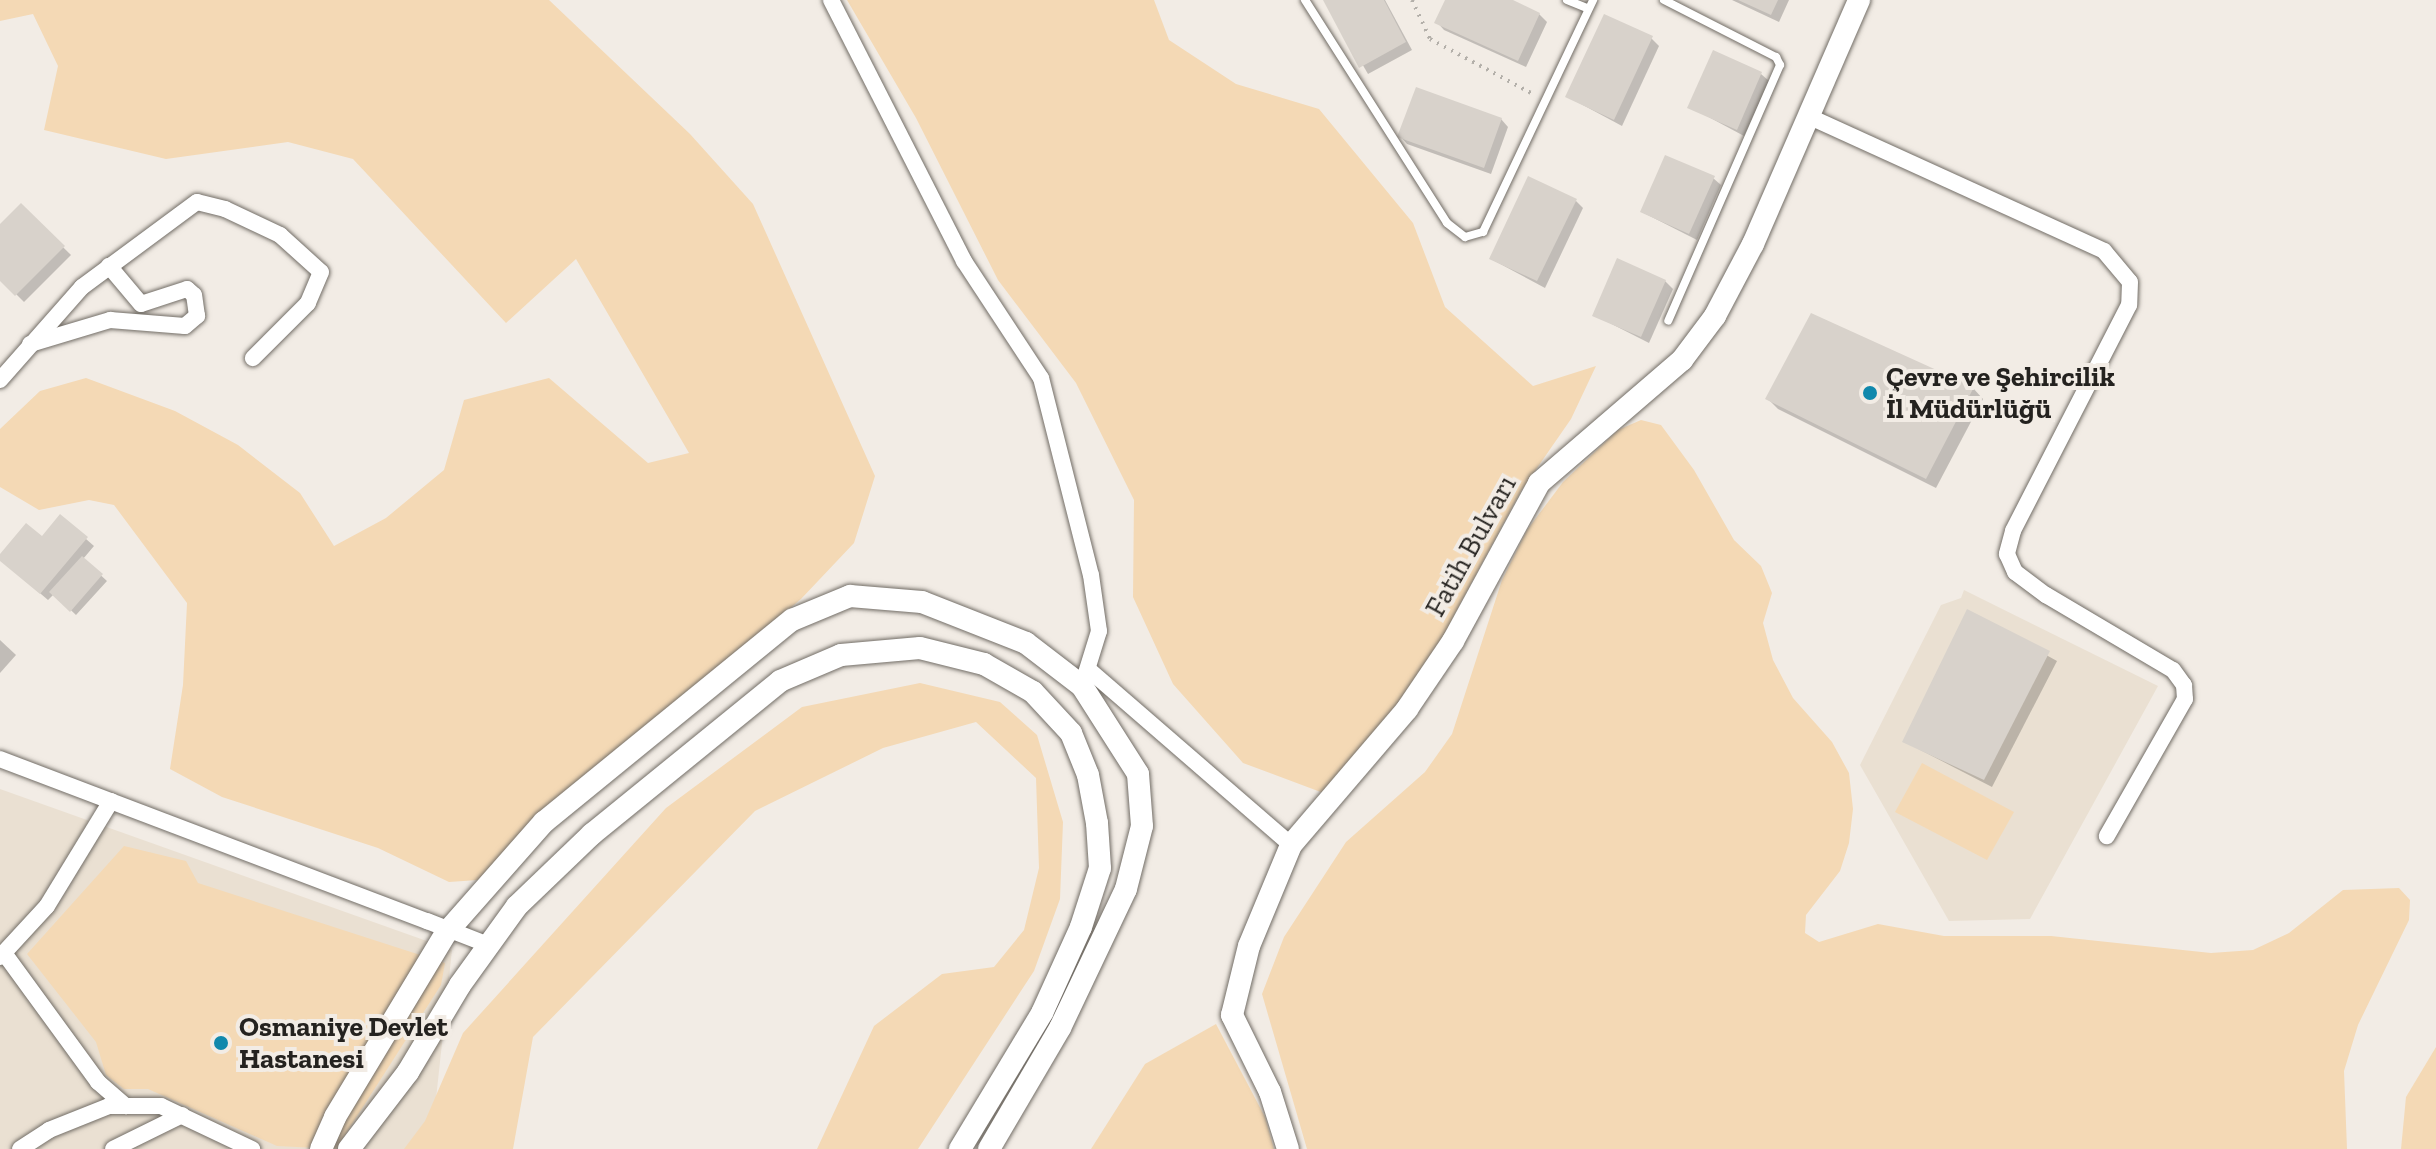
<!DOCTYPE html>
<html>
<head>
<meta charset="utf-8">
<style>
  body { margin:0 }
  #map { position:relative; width:2436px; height:1149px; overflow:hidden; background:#f2ece5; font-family:"Zilla Slab",serif }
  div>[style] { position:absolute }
  .built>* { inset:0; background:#eae0d2 }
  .green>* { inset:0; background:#f4d9b5 }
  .shadow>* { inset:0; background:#0003 }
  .building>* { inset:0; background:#d8d2cb }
  .path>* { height:4px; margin-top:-2px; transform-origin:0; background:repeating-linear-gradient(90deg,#b3afa9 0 2px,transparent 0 8px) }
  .roads { filter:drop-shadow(0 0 2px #726d66) drop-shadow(0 0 2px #726d66) }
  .service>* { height:8px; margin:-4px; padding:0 4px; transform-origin:4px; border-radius:4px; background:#fff }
  .minor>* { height:16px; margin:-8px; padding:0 8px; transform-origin:8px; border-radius:8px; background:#fff }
  .tertiary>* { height:22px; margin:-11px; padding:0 11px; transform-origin:11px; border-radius:11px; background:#fff }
  .dots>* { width:22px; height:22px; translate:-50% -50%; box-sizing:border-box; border:4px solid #f2ece5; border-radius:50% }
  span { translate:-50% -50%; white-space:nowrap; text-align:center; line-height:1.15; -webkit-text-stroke:8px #f2ece5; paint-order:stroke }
  .poi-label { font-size:28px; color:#24221f; font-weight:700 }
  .left { translate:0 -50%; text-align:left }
  .street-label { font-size:28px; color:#24221f }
</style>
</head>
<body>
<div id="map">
  <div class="built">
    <div style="clip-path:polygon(1964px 590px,2158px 686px,2030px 919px,1949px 921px,1860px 765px,1941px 605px,1961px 598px)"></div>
    <div style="clip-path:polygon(0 789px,452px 950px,432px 1136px,420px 1149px,0 1149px)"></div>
  </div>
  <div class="green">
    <div style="clip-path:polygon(0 0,549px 0,690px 134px,753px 204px,875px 476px,854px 543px,801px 599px,690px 692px,492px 879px,449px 882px,378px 848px,222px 797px,170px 769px,183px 685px,187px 603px,114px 505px,89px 500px,39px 510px,0 487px,0 429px,40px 391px,86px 378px,175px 411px,238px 445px,300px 493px,334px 546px,386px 518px,444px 470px,464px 400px,549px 378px,648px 463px,689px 453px,576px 259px,506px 323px,353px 159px,288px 142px,166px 159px,44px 130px,58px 66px,33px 14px,0 21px)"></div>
    <div style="clip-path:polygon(847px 0,1154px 0,1169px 40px,1236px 84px,1319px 109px,1413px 223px,1445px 307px,1533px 386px,1596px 366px,1571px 419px,1521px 491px,1453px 617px,1418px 712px,1334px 797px,1243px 763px,1173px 684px,1133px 597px,1134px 500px,1076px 383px,998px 280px,916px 118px)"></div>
    <div style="clip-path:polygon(1641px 420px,1661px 425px,1694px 470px,1734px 540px,1761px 566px,1772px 593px,1763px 623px,1773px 660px,1793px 698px,1832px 742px,1849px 773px,1853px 809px,1849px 843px,1840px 871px,1806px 915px,1805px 933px,1819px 942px,1878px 924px,1944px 936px,2051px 936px,2211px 953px,2253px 950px,2289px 933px,2343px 890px,2399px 888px,2410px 900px,2409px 920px,2358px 1025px,2344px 1071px,2347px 1149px,1307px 1149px,1262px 994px,1284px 937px,1346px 842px,1425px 772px,1452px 734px,1502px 580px,1527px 530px,1563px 482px,1618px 430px)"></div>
    <div style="clip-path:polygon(920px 683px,1000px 702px,1037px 735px,1063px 822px,1060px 899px,1034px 971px,918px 1149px,817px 1149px,874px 1026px,942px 974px,994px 967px,1024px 930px,1039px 868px,1036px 778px,976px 722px,883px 748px,755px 811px,533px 1037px,513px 1149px,404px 1149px,425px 1121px,463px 1033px,666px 808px,802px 707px)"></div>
    <div style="clip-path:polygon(1922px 763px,2014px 812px,1987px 860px,1895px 812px)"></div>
    <div style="clip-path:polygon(124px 846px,186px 861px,198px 883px,445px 963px,441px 985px,336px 1149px,277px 1146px,148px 1089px,124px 1089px,106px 1075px,96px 1042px,27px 954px)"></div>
    <div style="clip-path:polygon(1216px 1024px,1265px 1117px,1274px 1149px,1091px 1149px,1145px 1064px)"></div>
    <div style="clip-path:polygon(2436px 1047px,2436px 1149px,2401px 1149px,2406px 1097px)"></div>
  </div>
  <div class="shadow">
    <div style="clip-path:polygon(1325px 0,1385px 0,1412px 50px,1368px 74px)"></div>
    <div style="clip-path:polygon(1447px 0,1508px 0,1539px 14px,1547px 22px,1526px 67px,1444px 30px,1437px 22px)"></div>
    <div style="clip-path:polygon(1732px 0,1789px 0,1779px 22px)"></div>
    <div style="clip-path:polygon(1651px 38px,1659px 46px,1622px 126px,1568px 97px)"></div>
    <div style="clip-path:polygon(1761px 74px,1769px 81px,1744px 136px,1690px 107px)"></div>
    <div style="clip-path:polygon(1501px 119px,1508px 127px,1491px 174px,1407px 144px,1400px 136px)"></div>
    <div style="clip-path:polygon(1713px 178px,1721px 185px,1697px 240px,1642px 212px)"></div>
    <div style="clip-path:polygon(1575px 200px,1583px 208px,1545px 288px,1491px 259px)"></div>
    <div style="clip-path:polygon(21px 206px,71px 255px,24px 302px,0 278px,0 227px)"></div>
    <div style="clip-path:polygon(1665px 281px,1673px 289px,1649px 343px,1594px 315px)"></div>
    <div style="clip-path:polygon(1973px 388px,1983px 399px,1936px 488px,1778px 409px,1768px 399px)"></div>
    <div style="clip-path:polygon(42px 539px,86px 539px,94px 546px,83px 559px,107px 581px,76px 615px,54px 594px,48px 600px,0 559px)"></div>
    <div style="clip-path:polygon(1968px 612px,2057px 661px,1992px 787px,1905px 742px)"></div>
    <div style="clip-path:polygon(0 640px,16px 655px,0 673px)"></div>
  </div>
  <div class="building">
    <div style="clip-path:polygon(1323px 0,1384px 0,1406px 42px,1359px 68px)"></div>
    <div style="clip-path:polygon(1445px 0,1513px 0,1540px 13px,1518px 61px,1434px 23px)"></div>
    <div style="clip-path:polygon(1738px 0,1778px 0,1771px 15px)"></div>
    <div style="clip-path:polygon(1604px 14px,1653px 36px,1614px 120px,1565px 97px)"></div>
    <div style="clip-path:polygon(1713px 50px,1762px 72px,1737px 130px,1687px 108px)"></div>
    <div style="clip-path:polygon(1416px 87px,1502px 118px,1484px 168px,1397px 137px)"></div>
    <div style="clip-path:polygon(1665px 155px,1715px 176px,1689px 234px,1640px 212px)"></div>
    <div style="clip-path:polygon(1528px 176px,1577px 199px,1537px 281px,1489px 259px)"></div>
    <div style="clip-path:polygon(21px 203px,65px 246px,15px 296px,0 281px,0 224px)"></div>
    <div style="clip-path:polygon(1617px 258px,1666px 280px,1641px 337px,1592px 316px)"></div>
    <div style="clip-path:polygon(1811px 313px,1974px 387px,1926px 479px,1765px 399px)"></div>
    <div style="clip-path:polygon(60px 514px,88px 537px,40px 594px,0 561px,0 554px,26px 523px,42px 536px)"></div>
    <div style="clip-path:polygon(82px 556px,103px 574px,70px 612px,49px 592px)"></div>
    <div style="clip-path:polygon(1967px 609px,2050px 651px,1984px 780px,1902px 742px)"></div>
  </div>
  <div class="path">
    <div style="left:1412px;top:0;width:43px;rotate:65.2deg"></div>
    <div style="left:1430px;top:39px;width:119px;rotate:28.1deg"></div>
  </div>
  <div class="roads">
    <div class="service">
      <div style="left:1305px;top:0;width:264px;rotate:57.5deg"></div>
      <div style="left:1447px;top:223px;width:23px;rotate:38deg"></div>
      <div style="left:1465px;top:237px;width:19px;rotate:-16deg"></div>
      <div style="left:1483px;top:232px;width:257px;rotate:-64.6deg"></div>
      <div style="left:1567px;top:0;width:22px;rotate:22deg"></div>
      <div style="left:1664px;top:0;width:126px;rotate:27deg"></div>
      <div style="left:1776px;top:57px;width:9px;rotate:63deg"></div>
      <div style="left:1780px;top:65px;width:279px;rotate:113.6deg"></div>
    </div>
    <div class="minor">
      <div style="left:831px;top:0;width:293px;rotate:63deg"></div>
      <div style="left:964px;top:261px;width:140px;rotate:56.7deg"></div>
      <div style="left:1041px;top:378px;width:203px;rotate:75.8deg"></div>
      <div style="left:1091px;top:575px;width:57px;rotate:81.9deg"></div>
      <div style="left:1099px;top:631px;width:58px;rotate:107.2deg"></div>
      <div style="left:1808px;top:116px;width:325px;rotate:24.5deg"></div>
      <div style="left:2104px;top:251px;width:40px;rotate:50deg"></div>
      <div style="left:2130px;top:282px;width:23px;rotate:92deg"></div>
      <div style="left:2129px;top:305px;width:254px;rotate:117.2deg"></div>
      <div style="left:2013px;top:531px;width:24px;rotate:105deg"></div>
      <div style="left:2007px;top:554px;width:20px;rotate:66deg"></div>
      <div style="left:2015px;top:572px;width:39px;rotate:37deg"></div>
      <div style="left:2046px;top:595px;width:147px;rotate:30.6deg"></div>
      <div style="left:2173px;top:670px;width:19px;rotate:54deg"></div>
      <div style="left:2184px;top:685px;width:14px;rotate:86deg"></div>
      <div style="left:2185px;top:699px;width:158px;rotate:119.7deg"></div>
      <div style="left:30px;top:344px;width:84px;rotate:-16.7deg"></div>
      <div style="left:110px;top:320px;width:75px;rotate:4.6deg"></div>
      <div style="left:185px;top:326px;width:16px;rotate:-40deg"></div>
      <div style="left:197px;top:316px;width:21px;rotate:-98deg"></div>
      <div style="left:194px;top:295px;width:9px;rotate:-139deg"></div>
      <div style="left:187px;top:289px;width:48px;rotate:161.9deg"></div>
      <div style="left:141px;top:304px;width:50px;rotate:-130.1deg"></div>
      <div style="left:0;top:380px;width:124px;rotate:-48.6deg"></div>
      <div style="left:82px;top:287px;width:143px;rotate:-36.5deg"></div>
      <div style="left:197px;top:202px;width:29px;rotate:14deg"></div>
      <div style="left:225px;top:209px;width:61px;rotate:25.3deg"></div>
      <div style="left:280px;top:235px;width:55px;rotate:42.1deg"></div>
      <div style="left:321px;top:272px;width:34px;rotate:113deg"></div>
      <div style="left:308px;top:303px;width:78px;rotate:135deg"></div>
      <div style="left:1088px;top:669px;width:269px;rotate:40.9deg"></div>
      <div style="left:0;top:759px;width:457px;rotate:20.8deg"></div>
      <div style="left:427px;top:921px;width:63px;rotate:21.3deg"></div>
      <div style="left:486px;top:944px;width:8px;rotate:104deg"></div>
      <div style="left:4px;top:953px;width:160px;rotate:53.9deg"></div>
      <div style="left:98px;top:1082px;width:37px;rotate:41deg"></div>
      <div style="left:0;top:957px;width:69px;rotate:-47.3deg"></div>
      <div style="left:47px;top:906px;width:123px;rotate:-58.6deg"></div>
      <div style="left:20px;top:1149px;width:35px;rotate:-33deg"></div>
      <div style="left:49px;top:1130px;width:65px;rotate:-21.8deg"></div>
      <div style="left:109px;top:1106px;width:52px"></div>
      <div style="left:161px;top:1106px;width:101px;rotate:25.3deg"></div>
      <div style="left:113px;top:1149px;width:77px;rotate:-26.2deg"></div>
    </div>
    <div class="tertiary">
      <div style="left:321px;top:1149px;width:35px;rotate:-66deg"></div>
      <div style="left:335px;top:1117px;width:215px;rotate:-58.9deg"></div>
      <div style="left:446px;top:933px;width:148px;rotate:-48.6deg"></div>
      <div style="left:544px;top:822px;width:320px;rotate:-39.2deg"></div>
      <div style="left:792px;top:620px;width:63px;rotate:-22.5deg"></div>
      <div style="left:850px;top:596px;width:72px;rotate:4.8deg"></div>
      <div style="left:922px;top:602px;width:112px;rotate:21.5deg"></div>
      <div style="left:1026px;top:643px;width:71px;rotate:37.5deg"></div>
      <div style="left:1082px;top:686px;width:104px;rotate:57.5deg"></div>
      <div style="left:1138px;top:774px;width:52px;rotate:85.6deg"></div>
      <div style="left:1142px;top:826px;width:65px;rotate:104.3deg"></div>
      <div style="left:1126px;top:889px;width:154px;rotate:115.4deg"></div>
      <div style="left:1060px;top:1028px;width:140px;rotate:120.4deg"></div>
      <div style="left:349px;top:1149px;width:97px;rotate:-52.5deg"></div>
      <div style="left:408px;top:1072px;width:101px;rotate:-59.1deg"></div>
      <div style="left:460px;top:985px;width:97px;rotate:-54.2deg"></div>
      <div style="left:517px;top:906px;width:104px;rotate:-43.8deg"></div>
      <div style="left:592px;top:834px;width:242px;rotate:-39.1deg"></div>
      <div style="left:780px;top:681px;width:66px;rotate:-23.1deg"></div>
      <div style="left:841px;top:655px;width:79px;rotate:-5.1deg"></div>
      <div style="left:920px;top:648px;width:66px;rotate:14deg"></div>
      <div style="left:984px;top:664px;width:56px;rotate:29.7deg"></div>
      <div style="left:1033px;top:692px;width:56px;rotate:47.2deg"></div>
      <div style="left:1071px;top:733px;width:45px;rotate:68deg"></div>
      <div style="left:1088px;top:775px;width:49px;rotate:79.4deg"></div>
      <div style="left:1097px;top:823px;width:45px;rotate:86.2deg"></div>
      <div style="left:1100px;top:868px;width:62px;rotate:107.9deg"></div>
      <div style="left:1081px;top:927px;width:94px;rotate:114.4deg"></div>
      <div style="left:1042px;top:1013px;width:159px;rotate:121.1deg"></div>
      <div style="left:1288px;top:1149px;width:60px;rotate:-107.5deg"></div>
      <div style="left:1270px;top:1092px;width:86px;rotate:-116.3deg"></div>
      <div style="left:1232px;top:1015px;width:71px;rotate:-76.2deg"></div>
      <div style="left:1249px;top:946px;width:109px;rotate:-67.4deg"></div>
      <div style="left:1291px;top:845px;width:179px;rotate:-49.5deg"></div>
      <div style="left:1407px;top:709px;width:82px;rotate:-55.9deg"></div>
      <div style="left:1453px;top:641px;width:180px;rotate:-61.4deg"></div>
      <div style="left:1539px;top:483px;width:189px;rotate:-40.7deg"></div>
      <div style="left:1682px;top:360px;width:55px;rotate:-53.1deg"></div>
      <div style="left:1715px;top:316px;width:81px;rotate:-62.2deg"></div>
      <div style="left:1753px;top:244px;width:266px;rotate:-66.5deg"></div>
    </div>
  </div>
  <div class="dots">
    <div style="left:1870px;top:393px;background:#1088ac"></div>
    <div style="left:221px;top:1043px;background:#1088ac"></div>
  </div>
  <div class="poi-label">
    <span class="left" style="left:1886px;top:393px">Çevre ve Şehircilik<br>İl Müdürlüğü</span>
    <span class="left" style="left:239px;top:1043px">Osmaniye Devlet<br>Hastanesi</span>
  </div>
  <div class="street-label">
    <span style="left:1471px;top:546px;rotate:-61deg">Fatih Bulvarı</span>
  </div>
</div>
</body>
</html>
